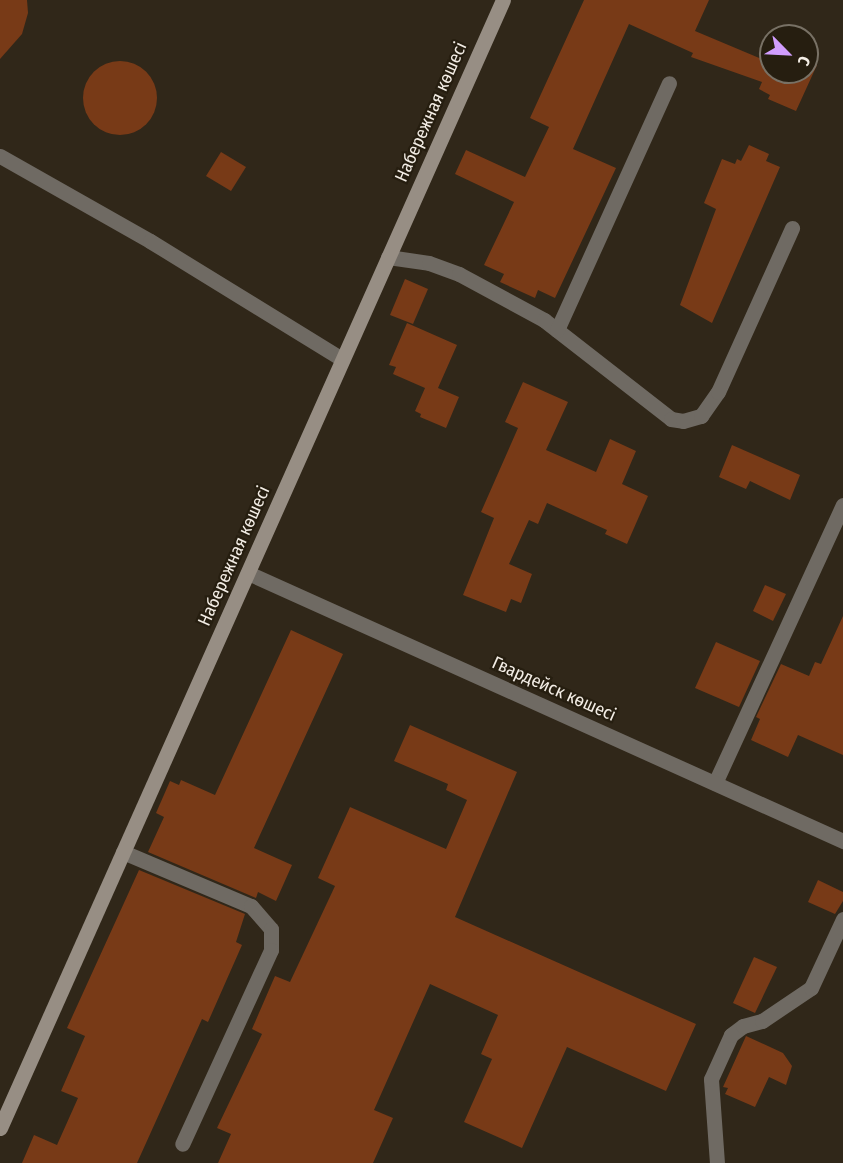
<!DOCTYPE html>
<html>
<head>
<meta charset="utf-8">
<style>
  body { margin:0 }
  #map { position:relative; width:843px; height:1163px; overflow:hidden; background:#302719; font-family:"Fira Sans Condensed",sans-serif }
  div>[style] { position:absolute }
  .building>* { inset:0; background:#783a17 }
  .round { border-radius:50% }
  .lane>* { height:15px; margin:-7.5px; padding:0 7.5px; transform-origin:7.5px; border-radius:7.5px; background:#6f6a63 }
  .street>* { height:15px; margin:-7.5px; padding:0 7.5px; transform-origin:7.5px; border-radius:7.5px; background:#6f6a63 }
  .secondary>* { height:15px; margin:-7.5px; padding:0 7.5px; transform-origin:7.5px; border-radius:7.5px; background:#978e84 }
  span { translate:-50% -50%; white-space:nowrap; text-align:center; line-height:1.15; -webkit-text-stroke:4.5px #261e10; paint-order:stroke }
  .street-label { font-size:18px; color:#f3ede5 }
  .north { position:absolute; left:759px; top:24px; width:60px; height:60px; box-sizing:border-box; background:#261e10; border:2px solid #787165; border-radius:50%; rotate:114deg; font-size:16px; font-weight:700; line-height:24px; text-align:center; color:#f3ede5 }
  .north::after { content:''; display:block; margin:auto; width:21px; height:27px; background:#d19dfe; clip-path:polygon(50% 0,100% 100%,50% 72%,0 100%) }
</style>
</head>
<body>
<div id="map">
  <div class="building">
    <div style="clip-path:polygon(0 0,27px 0,28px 13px,22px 34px,0 59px)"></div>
    <div style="clip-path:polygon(584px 0,709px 0,695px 31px,771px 63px,771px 72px,807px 72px,807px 61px,817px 65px,796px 111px,768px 99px,770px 95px,759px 89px,762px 82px,691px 57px,693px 53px,629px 24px,573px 149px,616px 168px,555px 298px,538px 290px,535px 298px,500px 282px,504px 274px,484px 265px,514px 202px,455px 174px,466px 150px,525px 177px,549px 127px,530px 118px)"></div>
    <div class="round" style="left:83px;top:61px;width:74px;height:74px"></div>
    <div style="clip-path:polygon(749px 145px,769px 154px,766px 161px,780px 167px,712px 323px,680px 305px,716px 209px,704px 203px,722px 159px,735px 164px,737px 159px,741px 161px)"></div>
    <div style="clip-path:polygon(221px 152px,246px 167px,231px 191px,206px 176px)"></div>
    <div style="clip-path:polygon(405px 279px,428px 289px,413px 324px,390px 315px)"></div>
    <div style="clip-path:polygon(407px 323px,457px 345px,438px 388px,459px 397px,446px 428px,420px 417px,421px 414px,415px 411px,425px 388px,393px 374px,396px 367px,389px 365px)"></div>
    <div style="clip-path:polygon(523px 382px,568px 402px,546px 450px,596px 472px,610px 439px,636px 451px,622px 484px,648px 496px,627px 544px,605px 534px,607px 530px,547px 503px,538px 524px,529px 520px,509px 564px,532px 574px,521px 603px,511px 599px,506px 612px,463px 595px,494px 518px,481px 512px,518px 428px,505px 422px)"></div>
    <div style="clip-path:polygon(732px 445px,800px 475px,790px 500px,750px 481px,746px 489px,719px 477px)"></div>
    <div style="clip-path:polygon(765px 585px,786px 594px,773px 621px,753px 611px)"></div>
    <div style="clip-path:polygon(843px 616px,843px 755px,798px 735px,788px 757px,751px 740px,760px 719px,756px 717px,781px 664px,809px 676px,815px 662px,821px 664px)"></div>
    <div style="clip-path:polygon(291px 630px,343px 654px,254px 848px,292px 865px,276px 901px,258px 892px,256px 898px,148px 852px,164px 817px,156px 813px,170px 781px,179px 785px,181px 780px,215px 795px)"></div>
    <div style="clip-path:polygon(716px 642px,760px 661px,739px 707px,695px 688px)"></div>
    <div style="clip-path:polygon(410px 725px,517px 772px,455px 917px,696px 1024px,666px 1091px,567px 1047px,522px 1148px,464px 1122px,492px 1059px,481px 1054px,498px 1015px,430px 984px,374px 1110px,393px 1118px,373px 1163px,218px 1163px,231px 1134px,217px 1128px,262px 1034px,252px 1029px,275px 976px,290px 982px,335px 886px,318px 878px,350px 807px,446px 849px,467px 800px,446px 790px,448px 784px,394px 761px)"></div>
    <div style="clip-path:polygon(139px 870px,245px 914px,236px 942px,242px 945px,208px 1022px,202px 1019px,137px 1163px,22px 1163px,34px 1135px,57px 1145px,78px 1098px,61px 1091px,85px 1036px,67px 1028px)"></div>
    <div style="clip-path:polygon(818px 880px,843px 892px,843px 901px,835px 914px,808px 902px)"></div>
    <div style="clip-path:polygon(754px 957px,777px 967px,755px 1013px,733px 1003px)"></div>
    <div style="clip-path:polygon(746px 1036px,783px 1053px,792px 1066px,786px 1085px,769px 1077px,755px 1107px,725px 1094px,728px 1088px,723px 1087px)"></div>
  </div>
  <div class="lane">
    <div style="left:0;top:156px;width:172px;rotate:29.5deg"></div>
    <div style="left:388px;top:257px;width:41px;rotate:8.3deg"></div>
    <div style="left:429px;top:263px;width:32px;rotate:20deg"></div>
    <div style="left:459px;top:274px;width:97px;rotate:28.4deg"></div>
    <div style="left:544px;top:320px;width:161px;rotate:37.9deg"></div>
    <div style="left:671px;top:419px;width:12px;rotate:9deg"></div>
    <div style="left:683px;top:421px;width:19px;rotate:-16deg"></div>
    <div style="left:701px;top:416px;width:29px;rotate:-55deg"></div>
    <div style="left:718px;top:392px;width:180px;rotate:-65.7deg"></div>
    <div style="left:557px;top:330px;width:271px;rotate:-65.6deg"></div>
    <div style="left:715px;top:783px;width:306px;rotate:-65.3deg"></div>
    <div style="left:123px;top:852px;width:139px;rotate:22.9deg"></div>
    <div style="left:251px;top:906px;width:30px;rotate:49deg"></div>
    <div style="left:271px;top:929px;width:21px;rotate:90deg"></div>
    <div style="left:271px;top:950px;width:213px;rotate:114.6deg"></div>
    <div style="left:717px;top:1163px;width:84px;rotate:-94.1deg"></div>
    <div style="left:711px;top:1079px;width:48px;rotate:-65.6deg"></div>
    <div style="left:731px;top:1035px;width:15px;rotate:-37deg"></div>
    <div style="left:743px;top:1026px;width:20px;rotate:-15deg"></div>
    <div style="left:762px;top:1021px;width:59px;rotate:-34deg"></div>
    <div style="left:811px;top:988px;width:76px;rotate:-65.1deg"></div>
  </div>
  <div class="street">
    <div style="left:150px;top:241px;width:225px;rotate:31.6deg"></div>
    <div style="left:248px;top:573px;width:653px;rotate:24.25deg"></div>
  </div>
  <div class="secondary">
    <div style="left:0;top:1128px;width:1235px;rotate:-65.97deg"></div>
  </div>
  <div class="street-label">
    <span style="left:431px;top:112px;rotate:-66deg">Набережная көшесі</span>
    <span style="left:234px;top:556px;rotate:-66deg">Набережная көшесі</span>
    <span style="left:554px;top:689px;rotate:24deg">Гвардейск көшесі</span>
  </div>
  <div class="north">С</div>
</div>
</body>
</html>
